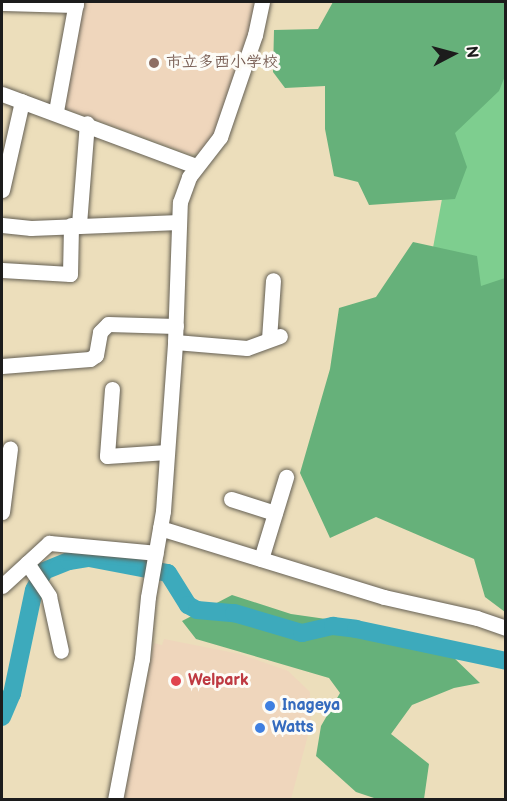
<!DOCTYPE html>
<html>
<head>
<meta charset="utf-8">
<style>
  body { margin:0 }
  #map { position:relative; width:507px; height:801px; overflow:hidden; background:#ecdebb; font-family:"Balsamiq Sans","Klee One",sans-serif }
  div>[style] { position:absolute }
  .built>* { inset:0; background:#efd6bc }
  .green>* { inset:0; background:#7ece8f }
  .forest>* { inset:0; background:#66b17a }
  .river>* { height:18px; margin:-9px; padding:0 9px; transform-origin:9px; border-radius:9px; background:#3daabc }
  .roads { filter:drop-shadow(0 0 2px #656054) drop-shadow(0 0 2px #656054) }
  .minor>* { height:15px; margin:-7.5px; padding:0 7.5px; transform-origin:7.5px; border-radius:7.5px; background:#fff }
  .dots>* { width:16px; height:16px; translate:-50% -50%; box-sizing:border-box; border:3px solid #fdfcf7; border-radius:50% }
  span { translate:-50% -50%; white-space:nowrap; text-align:center; line-height:1.15; -webkit-text-stroke:6px #fdfcf7; paint-order:stroke }
  .education-label { font-size:16px; color:#785e54; font-weight:700 }
  .left { translate:0 -50%; text-align:left }
  .health-label { font-size:16px; color:#be3a42; font-weight:700 }
  .shop-label { font-size:16px; color:#366cbe; font-weight:700 }
  .frame { position:absolute; inset:0; border:3px solid #1c1c1c; pointer-events:none }
  .north { position:absolute; left:423px; top:24px; width:60px; height:60px; -webkit-text-stroke:4px #fdfcf7; paint-order:stroke; rotate:84deg; font-size:16px; font-weight:700; line-height:24px; text-align:center; color:#1c1c1c }
  .north::after { content:''; display:block; margin:auto; width:21px; height:27px; background:#1c1c1c; clip-path:polygon(50% 0,100% 100%,50% 72%,0 100%) }
</style>
</head>
<body>
<div id="map">
  <div class="built">
    <div style="clip-path:polygon(81px 2px,256px 2px,248px 40px,214px 141px,203px 152px,190px 154px,64px 108px,61px 103px)"></div>
    <div style="clip-path:polygon(164px 639px,240px 654px,288px 671px,310px 692px,311px 724px,291px 799px,124px 799px,154px 643px,162px 645px)"></div>
  </div>
  <div class="green">
    <div style="clip-path:polygon(505px 7px,505px 313px,428px 275px,444px 188px,431px 165px)"></div>
  </div>
  <div class="forest">
    <div style="clip-path:polygon(333px 2px,505px 2px,505px 76px,499px 91px,455px 133px,467px 167px,455px 199px,369px 205px,358px 182px,334px 176px,325px 129px,325px 86px,285px 88px,273px 72px,274px 30px,318px 29px)"></div>
    <div style="clip-path:polygon(413px 242px,477px 256px,481px 286px,505px 278px,505px 612px,485px 597px,474px 559px,376px 517px,330px 538px,300px 473px,330px 369px,339px 308px,376px 297px)"></div>
    <div style="clip-path:polygon(232px 595px,291px 614px,347px 622px,450px 654px,480px 683px,454px 688px,412px 705px,391px 734px,429px 764px,424px 799px,377px 799px,356px 792px,316px 756px,321px 726px,340px 693px,329px 678px,196px 639px,182px 621px)"></div>
  </div>
  <div class="river">
    <div style="left:2px;top:717px;width:25px;rotate:-67deg"></div>
    <div style="left:12px;top:694px;width:106px;rotate:-78.1deg"></div>
    <div style="left:34px;top:590px;width:21px;rotate:-62deg"></div>
    <div style="left:44px;top:571px;width:27px;rotate:-22deg"></div>
    <div style="left:69px;top:561px;width:20px;rotate:-9deg"></div>
    <div style="left:89px;top:558px;width:80px;rotate:10.8deg"></div>
    <div style="left:168px;top:573px;width:38px;rotate:58deg"></div>
    <div style="left:188px;top:605px;width:10px;rotate:29deg"></div>
    <div style="left:197px;top:610px;width:37px;rotate:5deg"></div>
    <div style="left:234px;top:613px;width:71px;rotate:16.4deg"></div>
    <div style="left:302px;top:633px;width:32px;rotate:-13deg"></div>
    <div style="left:333px;top:626px;width:23px;rotate:7deg"></div>
    <div style="left:356px;top:629px;width:153px;rotate:12deg"></div>
  </div>
  <div class="roads">
    <div class="minor">
      <div style="left:2px;top:3px;width:74px;rotate:1.5deg"></div>
      <div style="left:2px;top:94px;width:207px;rotate:20.4deg"></div>
      <div style="left:56px;top:111px;width:111px;rotate:-79.6deg"></div>
      <div style="left:2px;top:190px;width:91px;rotate:-77.3deg"></div>
      <div style="left:79px;top:224px;width:101px;rotate:-85.5deg"></div>
      <div style="left:2px;top:225px;width:29px;rotate:6deg"></div>
      <div style="left:31px;top:228px;width:148px;rotate:-2.3deg"></div>
      <div style="left:2px;top:270px;width:68px;rotate:3.4deg"></div>
      <div style="left:70px;top:274px;width:49px;rotate:-88.8deg"></div>
      <div style="left:269px;top:339px;width:59px;rotate:-86.1deg"></div>
      <div style="left:175px;top:342px;width:72px;rotate:4.8deg"></div>
      <div style="left:247px;top:348px;width:35px;rotate:-20deg"></div>
      <div style="left:2px;top:366px;width:88px;rotate:-4.5deg"></div>
      <div style="left:90px;top:359px;width:7px;rotate:-34deg"></div>
      <div style="left:96px;top:355px;width:23px;rotate:-80deg"></div>
      <div style="left:100px;top:332px;width:11px;rotate:-45deg"></div>
      <div style="left:108px;top:324px;width:68px;rotate:1.7deg"></div>
      <div style="left:112px;top:389px;width:67px;rotate:94.3deg"></div>
      <div style="left:107px;top:456px;width:60px;rotate:-3.8deg"></div>
      <div style="left:231px;top:499px;width:46px;rotate:17.7deg"></div>
      <div style="left:2px;top:512px;width:64px;rotate:-82.8deg"></div>
      <div style="left:160px;top:528px;width:234px;rotate:17.1deg"></div>
      <div style="left:384px;top:597px;width:95px;rotate:12.7deg"></div>
      <div style="left:477px;top:618px;width:31px;rotate:19deg"></div>
      <div style="left:261px;top:559px;width:86px;rotate:-73deg"></div>
      <div style="left:27px;top:563px;width:40px;rotate:56deg"></div>
      <div style="left:49px;top:596px;width:56px;rotate:77.7deg"></div>
      <div style="left:2px;top:586px;width:64px;rotate:-42.5deg"></div>
      <div style="left:49px;top:543px;width:107px;rotate:5.3deg"></div>
      <div style="left:115px;top:800px;width:144px;rotate:-79.2deg"></div>
      <div style="left:142px;top:659px;width:62px;rotate:-84.5deg"></div>
      <div style="left:148px;top:597px;width:87px;rotate:-80.1deg"></div>
      <div style="left:163px;top:511px;width:169px;rotate:-85.9deg"></div>
      <div style="left:175px;top:342px;width:140px;rotate:-88deg"></div>
      <div style="left:180px;top:202px;width:27px;rotate:-70deg"></div>
      <div style="left:189px;top:177px;width:51px;rotate:-52.2deg"></div>
      <div style="left:220px;top:137px;width:108px;rotate:-71.1deg"></div>
      <div style="left:255px;top:35px;width:34px;rotate:-78deg"></div>
    </div>
  </div>
  <div class="dots">
    <div style="left:154px;top:63px;background:#8d6e63"></div>
    <div style="left:176px;top:681px;background:#e0444e"></div>
    <div style="left:270px;top:706px;background:#3f7fe0"></div>
    <div style="left:260px;top:728px;background:#3f7fe0"></div>
  </div>
  <div class="education-label">
    <span class="left" style="left:166px;top:63px">市立多西小学校</span>
  </div>
  <div class="health-label">
    <span class="left" style="left:188px;top:681px">Welpark</span>
  </div>
  <div class="shop-label">
    <span class="left" style="left:282px;top:706px">Inageya</span>
    <span class="left" style="left:272px;top:728px">Watts</span>
  </div>
  <div class="frame"></div>
  <div class="north">N</div>
</div>
</body>
</html>
